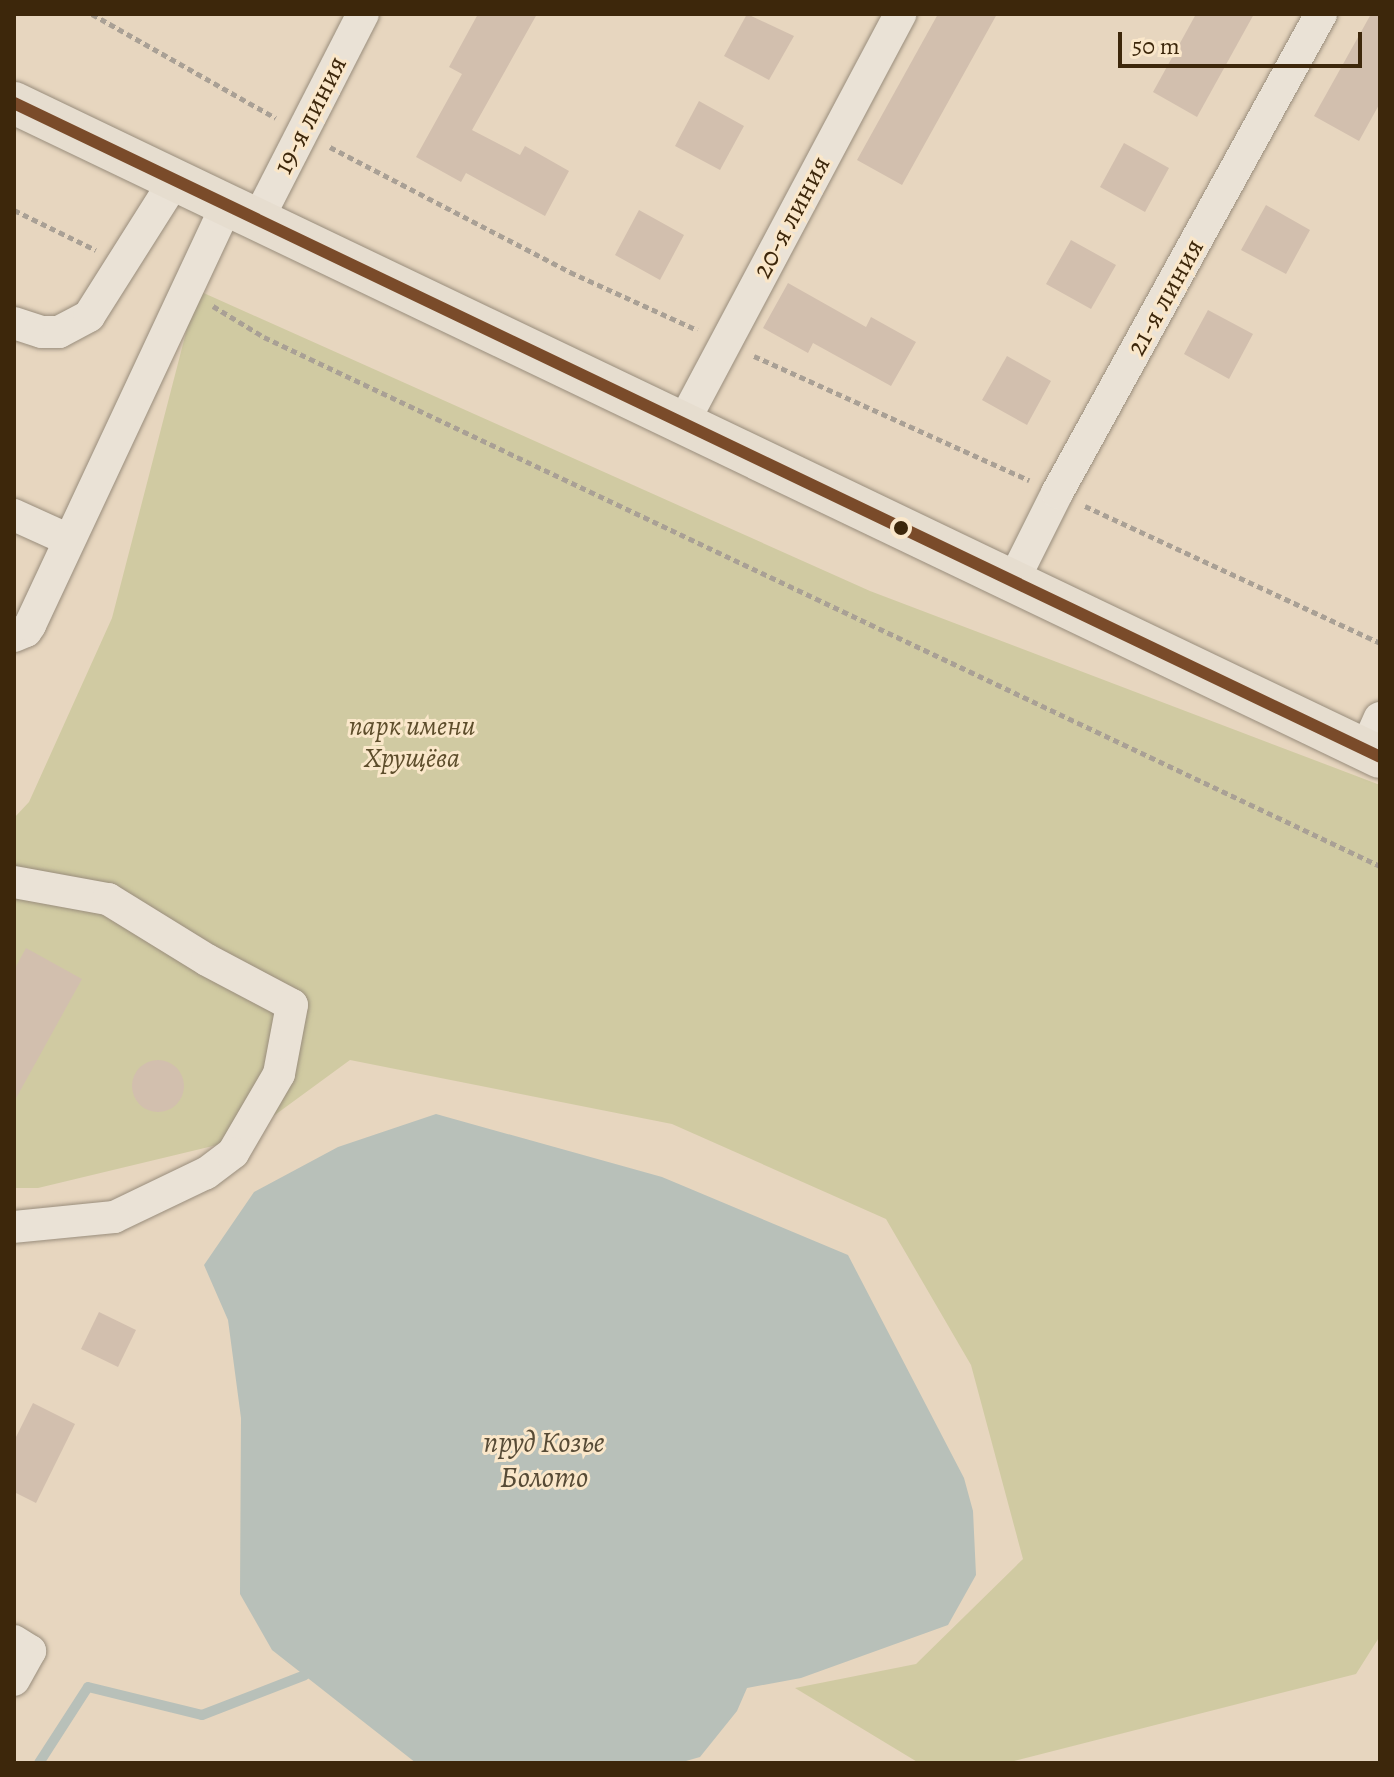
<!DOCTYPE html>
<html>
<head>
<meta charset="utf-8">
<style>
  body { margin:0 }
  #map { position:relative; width:1394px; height:1777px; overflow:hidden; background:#e7d6bf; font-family:Alegreya,serif }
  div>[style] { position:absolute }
  .green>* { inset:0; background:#d0caa2 }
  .water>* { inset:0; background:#b8c0b9 }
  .stream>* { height:10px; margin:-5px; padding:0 5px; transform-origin:5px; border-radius:5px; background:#b8c0b9 }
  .building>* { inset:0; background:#d2bfae }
  .round { border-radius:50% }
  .path>* { height:5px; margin-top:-2.5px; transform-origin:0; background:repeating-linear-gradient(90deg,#a9a095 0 6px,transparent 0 10px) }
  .roads { filter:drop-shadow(0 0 2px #998d7c) drop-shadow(0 0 2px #998d7c) }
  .minor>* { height:32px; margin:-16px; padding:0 16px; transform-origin:16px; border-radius:16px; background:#eae2d6 }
  .major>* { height:42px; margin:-21px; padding:0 21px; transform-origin:21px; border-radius:21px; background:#e6ddcf }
  .bus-1>* { height:12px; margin:-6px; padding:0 6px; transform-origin:6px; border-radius:6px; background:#7a4b2a }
  .dots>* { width:22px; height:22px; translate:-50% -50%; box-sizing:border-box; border:4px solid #fae7ca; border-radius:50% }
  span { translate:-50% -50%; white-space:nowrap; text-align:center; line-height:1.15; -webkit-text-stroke:6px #fae7ca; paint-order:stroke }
  .street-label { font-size:28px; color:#3d270b }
  .park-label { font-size:28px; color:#5d4d2b; font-style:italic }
  .water-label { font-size:30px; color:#574b36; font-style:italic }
  .frame { position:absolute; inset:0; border:16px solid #3d270b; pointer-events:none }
  .scale { position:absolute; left:1118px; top:32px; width:244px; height:36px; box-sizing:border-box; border:4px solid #3d270b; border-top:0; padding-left:10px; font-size:24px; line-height:28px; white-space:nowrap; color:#3d270b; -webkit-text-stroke:6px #fae7ca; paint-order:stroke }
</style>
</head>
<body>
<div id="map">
  <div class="green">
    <div style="clip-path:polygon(197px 290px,870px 591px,1380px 785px,1380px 1636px,1356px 1674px,1006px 1763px,919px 1763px,795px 1688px,916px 1664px,1023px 1559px,971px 1365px,886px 1219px,672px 1124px,350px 1060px,242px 1139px,38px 1188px,14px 1188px,14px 818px,29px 802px,112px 618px)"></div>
  </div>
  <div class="water">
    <div style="clip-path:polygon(436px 1114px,662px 1177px,848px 1255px,964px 1478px,973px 1511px,976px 1575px,948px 1625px,801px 1678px,747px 1688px,737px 1711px,700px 1757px,679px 1763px,416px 1763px,272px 1650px,240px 1594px,241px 1418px,228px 1320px,204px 1265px,254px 1192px,338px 1147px)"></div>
  </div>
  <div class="stream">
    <div style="left:39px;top:1763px;width:90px;rotate:-57.2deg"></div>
    <div style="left:88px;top:1687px;width:117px;rotate:13.8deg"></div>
    <div style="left:202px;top:1715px;width:110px;rotate:-21.2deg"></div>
  </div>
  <div class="building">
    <div style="clip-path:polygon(478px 14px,537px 14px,472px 130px,520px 155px,525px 146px,569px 171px,545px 216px,466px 173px,461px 182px,416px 157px,462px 74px,449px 67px)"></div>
    <div style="clip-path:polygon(747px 14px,794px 36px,769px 80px,724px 56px)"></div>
    <div style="clip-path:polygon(938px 14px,997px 14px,902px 185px,857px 160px)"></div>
    <div style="clip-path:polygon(1196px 14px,1254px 14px,1197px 117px,1153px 92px)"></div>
    <div style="clip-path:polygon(1371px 14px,1380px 14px,1380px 103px,1359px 141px,1314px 116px)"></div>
    <div style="clip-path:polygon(699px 101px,744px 126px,720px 170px,675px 146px)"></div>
    <div style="clip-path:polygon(1124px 143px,1169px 168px,1145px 212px,1100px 187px)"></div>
    <div style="clip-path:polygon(1266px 205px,1310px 230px,1286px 274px,1241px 250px)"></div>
    <div style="clip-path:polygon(639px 210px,684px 235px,660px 280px,615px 255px)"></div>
    <div style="clip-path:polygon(1071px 240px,1116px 265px,1091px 309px,1046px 284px)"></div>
    <div style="clip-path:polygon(788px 283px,866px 327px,871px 317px,916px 342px,891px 386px,813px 343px,808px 353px,763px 328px)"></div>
    <div style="clip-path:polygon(1208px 310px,1253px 334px,1229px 379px,1184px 354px)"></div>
    <div style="clip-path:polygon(1007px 356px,1051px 381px,1027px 425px,982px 400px)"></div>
    <div style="clip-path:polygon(26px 948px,82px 979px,14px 1102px,14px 970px)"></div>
    <div class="round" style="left:132px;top:1060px;width:52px;height:52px"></div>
    <div style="clip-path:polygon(99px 1312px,136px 1330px,118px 1367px,81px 1349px)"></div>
    <div style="clip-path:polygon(33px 1403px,75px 1424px,36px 1503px,14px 1492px,14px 1441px)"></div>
  </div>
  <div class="path">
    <div style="left:92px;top:14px;width:211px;rotate:29.5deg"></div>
    <div style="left:330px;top:147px;width:271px;rotate:27.5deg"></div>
    <div style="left:570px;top:272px;width:140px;rotate:24.5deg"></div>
    <div style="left:14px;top:210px;width:91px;rotate:26deg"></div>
    <div style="left:213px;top:306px;width:60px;rotate:31.3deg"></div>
    <div style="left:264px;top:337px;width:1235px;rotate:25.36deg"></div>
    <div style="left:754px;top:356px;width:302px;rotate:24.3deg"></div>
    <div style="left:1085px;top:506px;width:325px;rotate:24.9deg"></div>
  </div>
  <div class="roads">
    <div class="minor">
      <div style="left:259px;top:217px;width:228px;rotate:-62.9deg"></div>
      <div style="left:14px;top:323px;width:29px;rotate:18deg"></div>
      <div style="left:42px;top:332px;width:17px"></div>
      <div style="left:59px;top:332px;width:34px;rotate:-28deg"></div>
      <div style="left:89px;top:316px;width:161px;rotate:-57.7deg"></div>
      <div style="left:684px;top:421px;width:461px;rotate:-62deg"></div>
      <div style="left:14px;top:515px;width:60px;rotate:24.4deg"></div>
      <div style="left:1013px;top:581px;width:98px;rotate:-63.4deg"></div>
      <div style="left:1057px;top:493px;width:547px;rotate:-61.14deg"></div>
      <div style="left:14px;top:636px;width:13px;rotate:-23deg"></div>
      <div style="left:26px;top:631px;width:7px;rotate:-56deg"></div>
      <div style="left:30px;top:625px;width:465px;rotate:-64.9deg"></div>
      <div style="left:1365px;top:751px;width:36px;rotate:-66deg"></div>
      <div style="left:14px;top:882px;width:96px;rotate:10.3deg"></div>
      <div style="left:108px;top:899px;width:116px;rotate:31.6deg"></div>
      <div style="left:207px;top:960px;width:96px;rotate:27.9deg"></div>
      <div style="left:292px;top:1005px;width:70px;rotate:100.7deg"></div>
      <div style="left:279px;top:1074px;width:91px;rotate:120.2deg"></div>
      <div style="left:233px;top:1153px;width:34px;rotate:143deg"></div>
      <div style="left:206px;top:1173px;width:102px;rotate:154.4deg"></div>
      <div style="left:114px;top:1217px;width:100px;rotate:174.3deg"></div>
      <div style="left:14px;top:1641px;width:19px;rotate:32deg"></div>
      <div style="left:30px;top:1651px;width:33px;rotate:119deg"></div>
    </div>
    <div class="major">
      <div style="left:14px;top:103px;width:1514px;rotate:25.58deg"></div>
    </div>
  </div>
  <div class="bus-1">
    <div style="left:14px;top:103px;width:1514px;rotate:25.58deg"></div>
  </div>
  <div class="dots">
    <div style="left:901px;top:528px;background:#3d270b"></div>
  </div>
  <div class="street-label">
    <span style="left:310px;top:115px;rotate:-63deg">19-я линия</span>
    <span style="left:791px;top:217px;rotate:-62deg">20-я линия</span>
    <span style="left:1165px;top:297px;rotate:-61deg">21-я линия</span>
  </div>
  <div class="park-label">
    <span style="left:412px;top:742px">парк имени<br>Хрущёва</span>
  </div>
  <div class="water-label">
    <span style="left:544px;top:1459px">пруд Козье<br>Болото</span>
  </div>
  <div class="frame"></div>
  <div class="scale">50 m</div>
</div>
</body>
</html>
